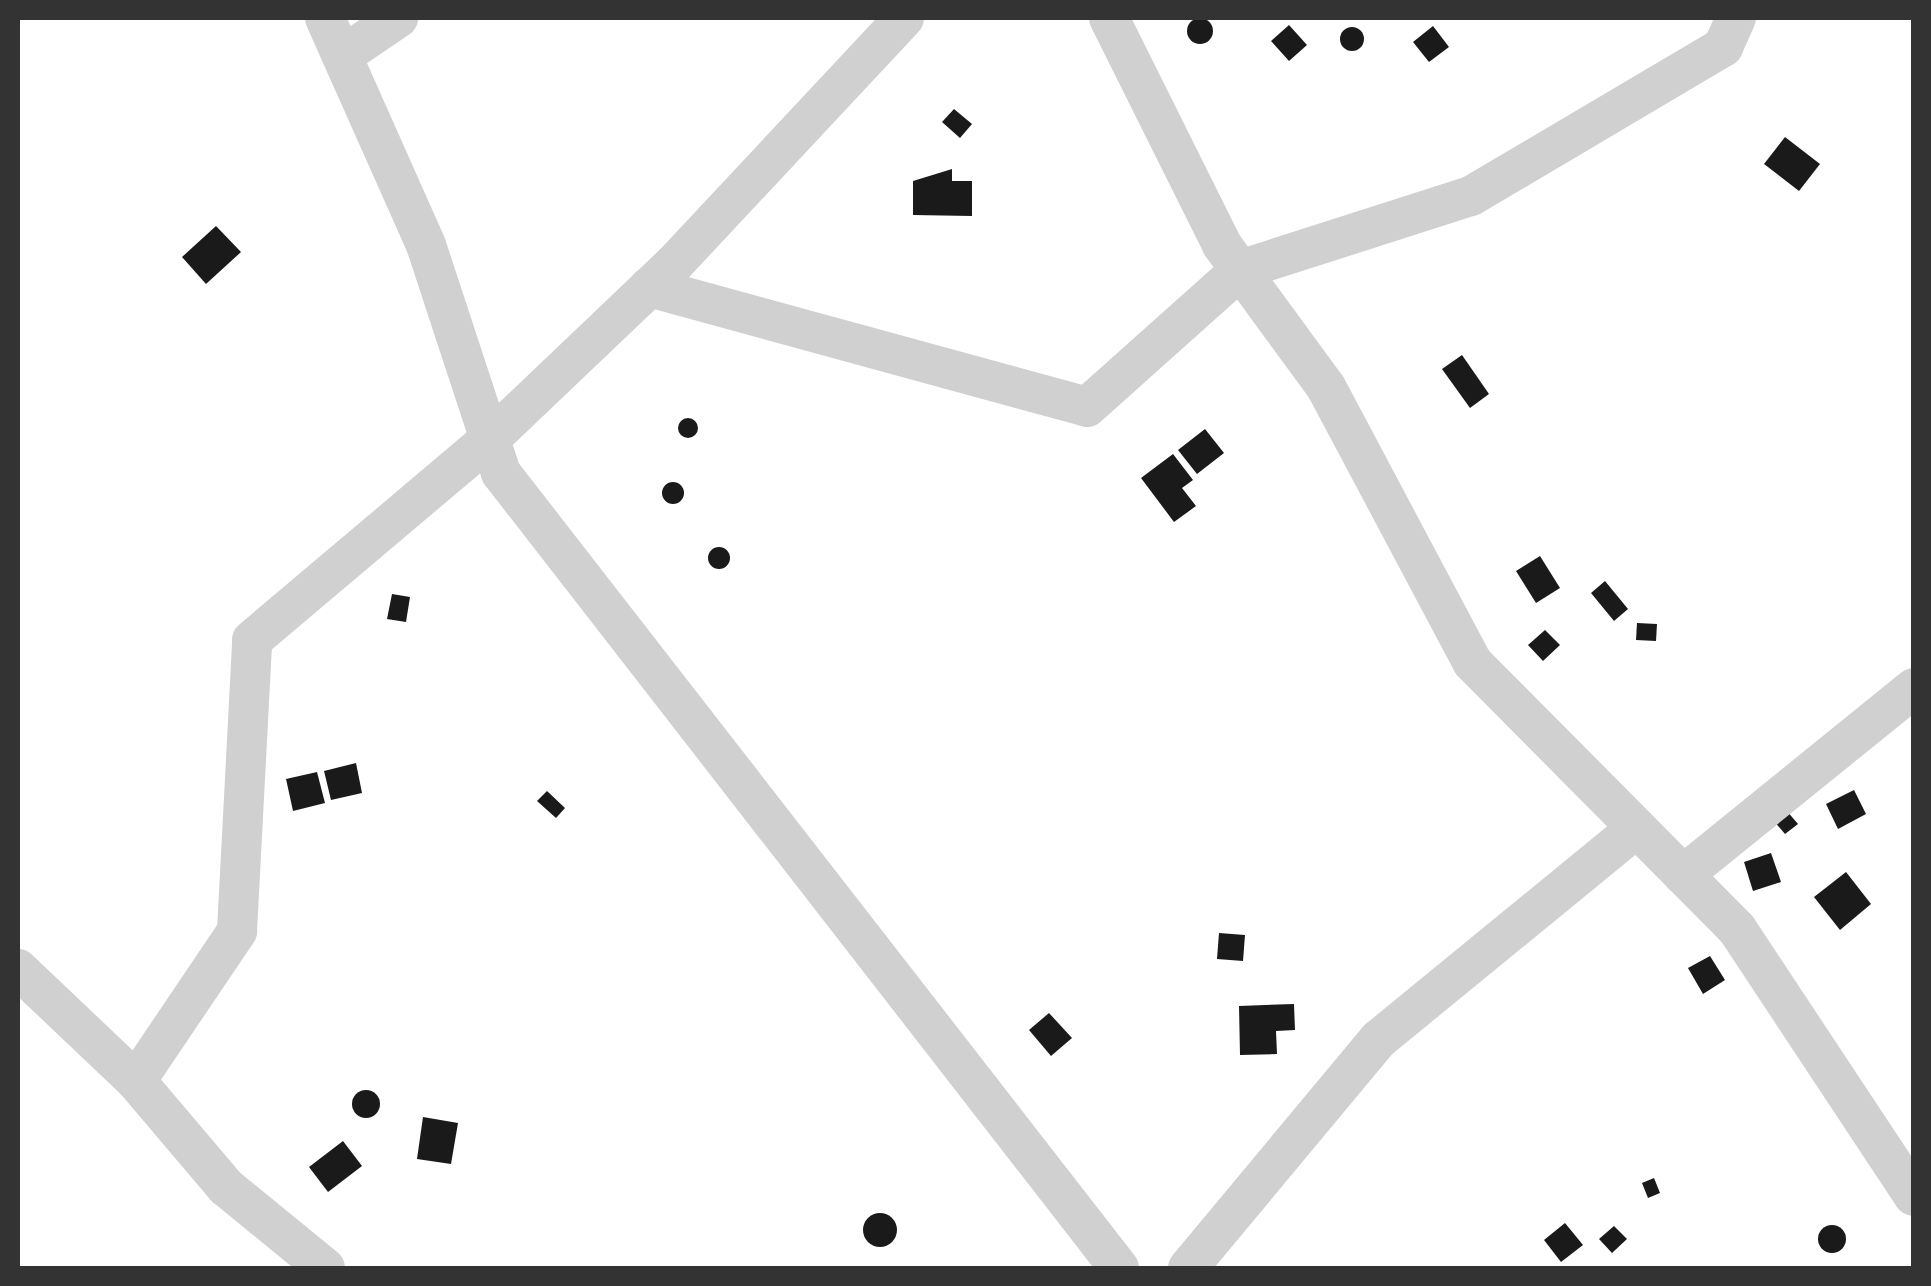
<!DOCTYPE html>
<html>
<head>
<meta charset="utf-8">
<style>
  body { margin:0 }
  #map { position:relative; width:1931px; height:1286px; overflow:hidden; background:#fff; font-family:"PT Sans",sans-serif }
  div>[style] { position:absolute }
  .building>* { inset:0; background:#1a1a1a }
  .round { border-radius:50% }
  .street>* { height:40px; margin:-20px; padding:0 20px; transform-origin:20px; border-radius:20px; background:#d0d0d0 }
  span { translate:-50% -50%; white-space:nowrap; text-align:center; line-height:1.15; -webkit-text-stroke:10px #fff; paint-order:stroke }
  .frame { position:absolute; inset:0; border:20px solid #333; pointer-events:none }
</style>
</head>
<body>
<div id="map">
  <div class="building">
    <div class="round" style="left:1187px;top:18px;width:26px;height:26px"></div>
    <div style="clip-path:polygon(1289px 25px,1307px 45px,1289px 61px,1271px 41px)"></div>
    <div style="clip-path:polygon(1433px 26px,1449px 47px,1429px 62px,1413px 42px)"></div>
    <div class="round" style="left:1340px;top:27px;width:24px;height:24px"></div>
    <div style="clip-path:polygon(954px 109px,972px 124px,960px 138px,942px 122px)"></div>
    <div style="clip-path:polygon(1785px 137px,1820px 164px,1799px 191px,1764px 164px)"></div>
    <div style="clip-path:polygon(952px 169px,952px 181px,972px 181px,972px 216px,913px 215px,913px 181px)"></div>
    <div style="clip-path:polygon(216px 226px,241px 252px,206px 284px,182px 257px)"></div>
    <div style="clip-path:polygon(1462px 355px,1489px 394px,1470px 408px,1442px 369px)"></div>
    <div class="round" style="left:678px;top:418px;width:20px;height:20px"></div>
    <div style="clip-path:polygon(1205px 429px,1224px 453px,1197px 474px,1178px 450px)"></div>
    <div style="clip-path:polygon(1173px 454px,1193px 480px,1182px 488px,1196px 506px,1174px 522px,1141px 478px)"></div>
    <div class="round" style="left:662px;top:482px;width:22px;height:22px"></div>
    <div class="round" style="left:708px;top:547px;width:22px;height:22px"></div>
    <div style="clip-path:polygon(1540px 556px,1560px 588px,1536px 603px,1516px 571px)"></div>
    <div style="clip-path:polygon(1605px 581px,1628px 609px,1614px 621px,1591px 593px)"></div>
    <div style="clip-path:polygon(392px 594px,410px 597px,406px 622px,387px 619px)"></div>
    <div style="clip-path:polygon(1637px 623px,1657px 624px,1656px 641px,1636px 640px)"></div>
    <div style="clip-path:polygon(1545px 630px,1560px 645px,1543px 661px,1528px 645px)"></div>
    <div style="clip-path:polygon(356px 763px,362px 793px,331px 800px,324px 771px)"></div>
    <div style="clip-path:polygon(317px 772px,325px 803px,293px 811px,286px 779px)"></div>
    <div style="clip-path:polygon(1854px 790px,1866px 814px,1838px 829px,1826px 804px)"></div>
    <div style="clip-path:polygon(547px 791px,565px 808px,556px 818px,537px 801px)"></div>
    <div style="clip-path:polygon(1786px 810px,1798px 824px,1785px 834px,1773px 820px)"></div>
    <div style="clip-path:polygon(1771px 853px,1781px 882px,1753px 891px,1744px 862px)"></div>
    <div style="clip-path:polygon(1846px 872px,1871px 904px,1840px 930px,1814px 897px)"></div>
    <div style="clip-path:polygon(1219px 933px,1245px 935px,1243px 961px,1217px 959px)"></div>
    <div style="clip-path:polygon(1710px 956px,1725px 980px,1703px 994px,1688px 968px)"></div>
    <div style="clip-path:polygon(1294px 1004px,1295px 1030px,1276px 1031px,1277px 1054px,1240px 1055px,1239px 1006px)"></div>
    <div style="clip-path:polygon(1049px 1013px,1072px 1038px,1051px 1056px,1029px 1030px)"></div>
    <div class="round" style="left:352px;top:1090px;width:28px;height:28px"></div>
    <div style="clip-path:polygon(423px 1117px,458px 1123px,451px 1164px,417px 1159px)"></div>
    <div style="clip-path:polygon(343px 1141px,362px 1166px,328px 1192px,309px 1167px)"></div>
    <div style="clip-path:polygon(1654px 1178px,1660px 1193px,1648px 1198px,1642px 1183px)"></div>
    <div class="round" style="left:863px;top:1213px;width:34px;height:34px"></div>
    <div style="clip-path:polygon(1565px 1223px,1583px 1245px,1561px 1262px,1544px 1240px)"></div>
    <div class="round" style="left:1818px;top:1225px;width:28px;height:28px"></div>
    <div style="clip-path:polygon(1614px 1226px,1627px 1239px,1612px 1253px,1599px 1239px)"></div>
  </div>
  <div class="street">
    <div style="left:325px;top:18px;width:248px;rotate:66deg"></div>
    <div style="left:426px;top:245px;width:240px;rotate:71.8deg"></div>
    <div style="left:501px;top:473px;width:1007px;rotate:52.14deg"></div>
    <div style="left:1109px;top:18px;width:254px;rotate:63.5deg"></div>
    <div style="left:1222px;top:245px;width:176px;rotate:53.8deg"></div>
    <div style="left:1326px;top:387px;width:311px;rotate:62deg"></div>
    <div style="left:1472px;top:662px;width:376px;rotate:45.2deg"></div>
    <div style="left:1737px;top:929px;width:320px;rotate:56.5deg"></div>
    <div style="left:342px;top:56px;width:68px;rotate:-34.2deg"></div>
    <div style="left:649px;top:287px;width:454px;rotate:15.3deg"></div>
    <div style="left:1087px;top:407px;width:205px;rotate:-41.8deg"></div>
    <div style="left:1240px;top:270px;width:243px;rotate:-17.8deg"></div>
    <div style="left:1471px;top:196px;width:293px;rotate:-30.6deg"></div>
    <div style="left:1723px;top:47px;width:32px;rotate:-66deg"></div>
    <div style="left:1683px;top:875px;width:297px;rotate:-39deg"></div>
    <div style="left:18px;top:969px;width:163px;rotate:43.5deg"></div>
    <div style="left:136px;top:1081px;width:139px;rotate:49.7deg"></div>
    <div style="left:226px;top:1187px;width:128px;rotate:39.3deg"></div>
    <div style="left:136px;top:1081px;width:181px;rotate:-56deg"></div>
    <div style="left:237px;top:931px;width:291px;rotate:-87deg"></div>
    <div style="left:252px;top:640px;width:312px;rotate:-40.2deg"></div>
    <div style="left:490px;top:439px;width:253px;rotate:-43.6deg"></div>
    <div style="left:673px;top:265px;width:338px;rotate:-46.9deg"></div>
    <div style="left:1188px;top:1268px;width:298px;rotate:-50.2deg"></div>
    <div style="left:1379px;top:1039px;width:333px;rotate:-39.3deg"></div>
  </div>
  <div class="frame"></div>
</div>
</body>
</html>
